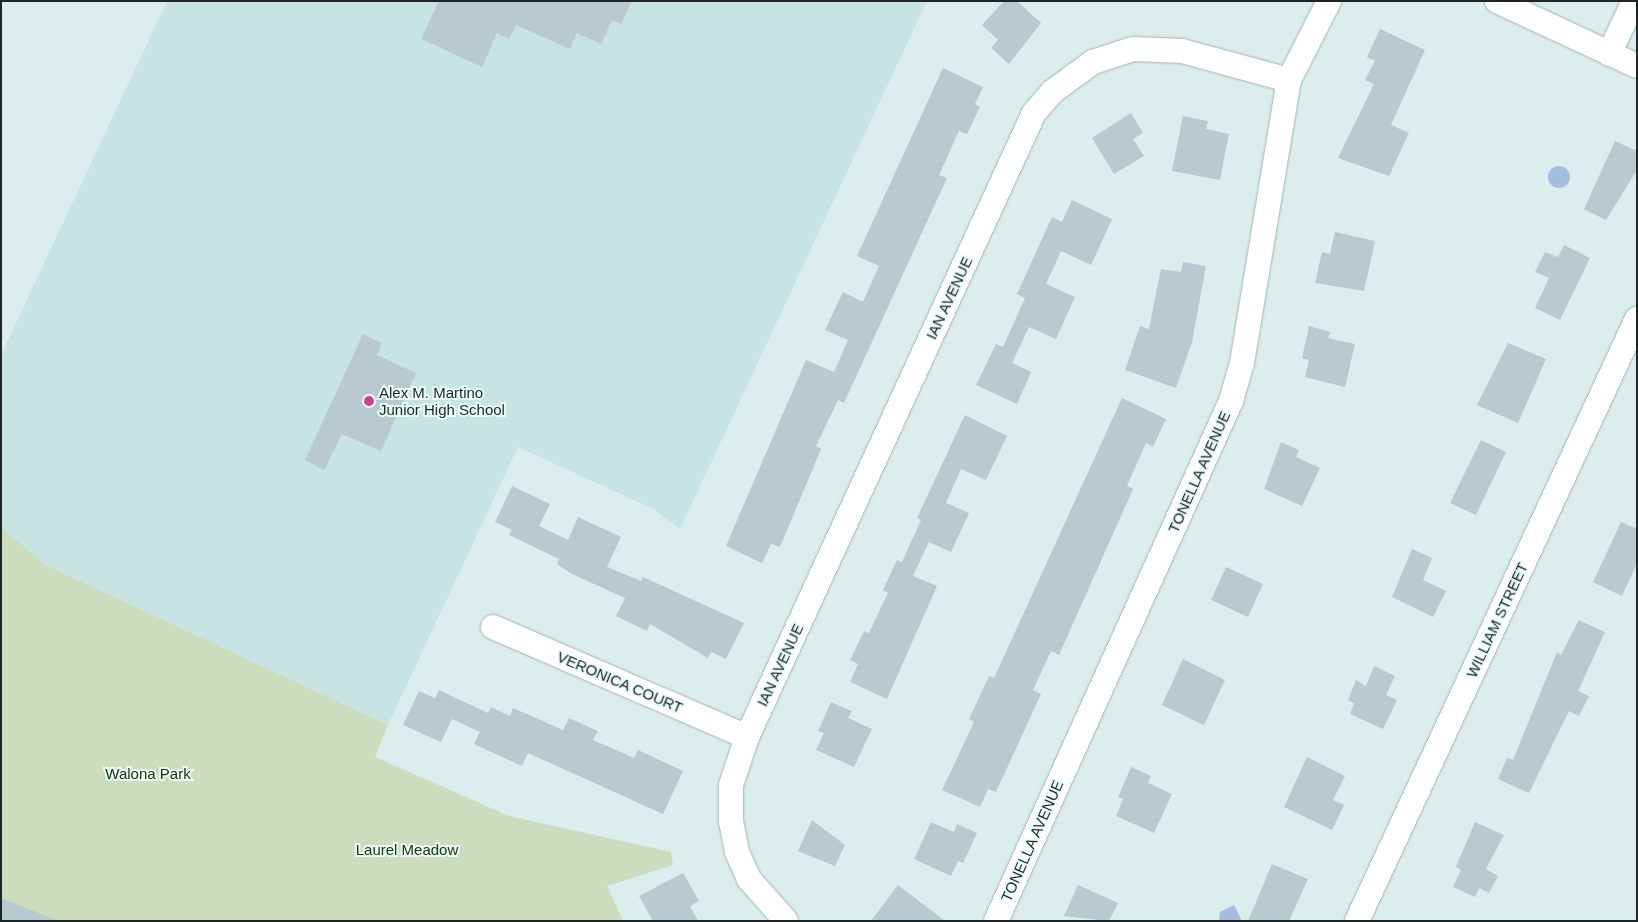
<!DOCTYPE html>
<html>
<head>
<meta charset="utf-8">
<style>
  body { margin:0 }
  #map { position:relative; width:1638px; height:922px; overflow:hidden; background:#dbeeed; font-family:Arial,sans-serif }
  div>[style] { position:absolute }
  .built>* { inset:0; background:#c7e4e2 }
  .green>* { inset:0; background:#ccdcbc }
  .water>* { inset:0; background:#a6bede }
  .round { border-radius:50% }
  .building>* { inset:0; background:#b8c9cf }
  .roads { filter:drop-shadow(0 0 1px #a3b5b4) drop-shadow(0 0 1px #a3b5b4) }
  .street>* { height:24px; margin:-12px; padding:0 12px; transform-origin:12px; border-radius:12px; background:#fff }
  .dots>* { width:14px; height:14px; translate:-50% -50%; box-sizing:border-box; border:2px solid #e8fcfa; border-radius:50% }
  span { translate:-50% -50%; white-space:nowrap; text-align:center; line-height:1.15; -webkit-text-stroke:4px #e8fcfa; paint-order:stroke }
  .street-label { font-size:15px; color:#1e2524 }
  .poi-label { font-size:15px; color:#1e2524 }
  .left { translate:0 -50%; text-align:left }
  .park-label { font-size:15px; color:#213600 }
  .frame { position:absolute; inset:0; border:2px solid #1e2524; pointer-events:none }
</style>
</head>
<body>
<div id="map">
  <div class="built">
    <div style="clip-path:polygon(167px 1px,927px 1px,680px 529px,653px 509px,518px 447px,388px 725px,46px 565px,1px 527px,1px 355px)"></div>
  </div>
  <div class="green">
    <div style="clip-path:polygon(1px 527px,46px 565px,388px 725px,375px 757px,509px 816px,671px 852px,673px 865px,607px 886px,623px 921px,1px 921px)"></div>
  </div>
  <div class="water">
    <div class="round" style="left:1548px;top:166px;width:22px;height:22px"></div>
    <div style="clip-path:polygon(1234px 905px,1242px 921px,1219px 921px,1220px 912px)"></div>
  </div>
  <div class="building">
    <div style="clip-path:polygon(439px 1px,632px 1px,621px 24px,612px 20px,601px 44px,577px 33px,570px 49px,516px 25px,509px 39px,497px 33px,482px 67px,421px 39px)"></div>
    <div style="clip-path:polygon(1004px 1px,1017px 1px,1041px 23px,1009px 64px,991px 48px,998px 40px,982px 25px)"></div>
    <div style="clip-path:polygon(1380px 29px,1425px 50px,1391px 125px,1409px 133px,1389px 176px,1338px 158px,1374px 84px,1365px 80px,1375px 61px,1367px 57px)"></div>
    <div style="clip-path:polygon(943px 68px,983px 87px,975px 104px,980px 107px,967px 134px,959px 131px,939px 175px,947px 178px,844px 403px,838px 400px,816px 446px,821px 449px,780px 547px,771px 544px,762px 563px,726px 546px,806px 360px,834px 372px,848px 340px,825px 330px,843px 292px,863px 302px,879px 266px,857px 256px)"></div>
    <div style="clip-path:polygon(1131px 113px,1143px 133px,1133px 139px,1144px 156px,1114px 174px,1092px 138px)"></div>
    <div style="clip-path:polygon(1183px 116px,1208px 121px,1206px 129px,1229px 134px,1220px 180px,1172px 171px)"></div>
    <div style="clip-path:polygon(1615px 141px,1637px 151px,1637px 170px,1606px 220px,1584px 209px)"></div>
    <div style="clip-path:polygon(1072px 200px,1112px 219px,1091px 265px,1061px 251px,1046px 284px,1075px 297px,1056px 339px,1029px 327px,1012px 363px,1031px 372px,1017px 404px,976px 385px,996px 344px,1003px 347px,1025px 298px,1017px 294px,1052px 217px,1062px 222px)"></div>
    <div style="clip-path:polygon(1335px 232px,1375px 241px,1364px 291px,1315px 283px,1322px 252px,1330px 254px)"></div>
    <div style="clip-path:polygon(1564px 245px,1590px 258px,1560px 320px,1535px 308px,1549px 278px,1535px 272px,1545px 252px,1558px 257px)"></div>
    <div style="clip-path:polygon(1183px 262px,1206px 266px,1192px 342px,1176px 388px,1125px 370px,1140px 326px,1149px 329px,1161px 269px,1181px 272px)"></div>
    <div style="clip-path:polygon(1309px 326px,1330px 332px,1328px 338px,1355px 344px,1345px 387px,1305px 377px,1309px 360px,1302px 358px)"></div>
    <div style="clip-path:polygon(363px 334px,382px 343px,377px 355px,416px 373px,381px 451px,342px 434px,324px 470px,305px 460px)"></div>
    <div style="clip-path:polygon(1508px 343px,1546px 359px,1518px 423px,1477px 405px)"></div>
    <div style="clip-path:polygon(1122px 398px,1166px 419px,1153px 447px,1146px 443px,1127px 486px,1133px 489px,1059px 655px,1051px 651px,1033px 690px,1041px 694px,996px 792px,988px 789px,980px 807px,942px 790px,974px 722px,969px 719px,989px 676px,994px 678px)"></div>
    <div style="clip-path:polygon(965px 415px,1007px 436px,986px 480px,961px 469px,946px 503px,969px 513px,951px 552px,929px 542px,913px 576px,937px 586px,887px 699px,850px 682px,858px 664px,850px 660px,864px 631px,869px 633px,888px 593px,883px 590px,897px 560px,902px 562px,921px 520px,917px 518px)"></div>
    <div style="clip-path:polygon(1481px 440px,1506px 452px,1476px 515px,1450px 503px)"></div>
    <div style="clip-path:polygon(1281px 442px,1299px 450px,1296px 457px,1320px 468px,1302px 506px,1264px 489px)"></div>
    <div style="clip-path:polygon(512px 486px,550px 504px,539px 526px,568px 540px,578px 517px,621px 537px,607px 567px,641px 581px,643px 577px,744px 623px,726px 659px,711px 652px,708px 658px,650px 624px,647px 631px,616px 616px,625px 598px,572px 574px,557px 564px,559px 559px,509px 535px,512px 530px,495px 522px)"></div>
    <div style="clip-path:polygon(1621px 522px,1637px 529px,1637px 563px,1622px 596px,1593px 582px)"></div>
    <div style="clip-path:polygon(1412px 549px,1432px 558px,1423px 580px,1446px 591px,1433px 617px,1392px 597px)"></div>
    <div style="clip-path:polygon(1226px 567px,1263px 584px,1248px 617px,1211px 600px)"></div>
    <div style="clip-path:polygon(1579px 620px,1605px 632px,1578px 691px,1589px 696px,1579px 716px,1569px 711px,1529px 793px,1498px 779px,1507px 758px,1513px 760px,1557px 652px,1561px 655px)"></div>
    <div style="clip-path:polygon(1183px 659px,1225px 680px,1204px 725px,1162px 705px)"></div>
    <div style="clip-path:polygon(1374px 666px,1395px 676px,1386px 695px,1397px 700px,1383px 729px,1350px 714px,1354px 703px,1348px 700px,1356px 680px,1366px 686px)"></div>
    <div style="clip-path:polygon(439px 690px,488px 713px,491px 707px,510px 716px,513px 708px,563px 730px,569px 718px,598px 731px,593px 740px,634px 758px,638px 750px,683px 771px,663px 814px,528px 753px,522px 766px,474px 744px,480px 732px,452px 719px,441px 742px,403px 725px,419px 691px,435px 698px)"></div>
    <div style="clip-path:polygon(831px 702px,852px 711px,848px 718px,872px 729px,854px 767px,816px 750px,824px 733px,818px 731px)"></div>
    <div style="clip-path:polygon(1307px 757px,1345px 776px,1333px 800px,1344px 805px,1332px 830px,1284px 807px)"></div>
    <div style="clip-path:polygon(1131px 767px,1151px 776px,1148px 783px,1172px 794px,1154px 833px,1116px 816px,1123px 799px,1118px 797px)"></div>
    <div style="clip-path:polygon(812px 820px,845px 845px,835px 866px,798px 851px)"></div>
    <div style="clip-path:polygon(931px 822px,954px 832px,957px 824px,977px 833px,963px 863px,958px 861px,951px 876px,914px 859px)"></div>
    <div style="clip-path:polygon(1475px 822px,1504px 835px,1486px 869px,1498px 876px,1489px 893px,1479px 888px,1475px 897px,1453px 887px,1461px 870px,1456px 867px)"></div>
    <div style="clip-path:polygon(1272px 864px,1308px 879px,1289px 921px,1248px 921px)"></div>
    <div style="clip-path:polygon(683px 873px,699px 901px,690px 906px,698px 921px,653px 921px,639px 896px)"></div>
    <div style="clip-path:polygon(898px 885px,945px 921px,871px 921px)"></div>
    <div style="clip-path:polygon(1078px 885px,1118px 903px,1109px 921px,1064px 916px)"></div>
    <div style="clip-path:polygon(1px 898px,56px 920px,56px 921px,1px 921px)"></div>
  </div>
  <div class="roads">
    <div class="street">
      <div style="left:1497px;top:1px;width:154px;rotate:24.9deg"></div>
      <div style="left:1609px;top:54px;width:59px;rotate:-64.7deg"></div>
      <div style="left:493px;top:627px;width:277px;rotate:23.4deg"></div>
      <div style="left:786px;top:921px;width:56px;rotate:-131.4deg"></div>
      <div style="left:749px;top:879px;width:30px;rotate:-114deg"></div>
      <div style="left:737px;top:852px;width:31px;rotate:-101deg"></div>
      <div style="left:731px;top:822px;width:37px;rotate:-90deg"></div>
      <div style="left:731px;top:785px;width:51px;rotate:-71.6deg"></div>
      <div style="left:747px;top:737px;width:687px;rotate:-65.3deg"></div>
      <div style="left:1034px;top:113px;width:28px;rotate:-49deg"></div>
      <div style="left:1052px;top:92px;width:51px;rotate:-36.2deg"></div>
      <div style="left:1093px;top:62px;width:42px;rotate:-18deg"></div>
      <div style="left:1133px;top:49px;width:49px;rotate:2.3deg"></div>
      <div style="left:1182px;top:51px;width:111px;rotate:15.2deg"></div>
      <div style="left:996px;top:921px;width:571px;rotate:-65.68deg"></div>
      <div style="left:1231px;top:401px;width:40px;rotate:-74deg"></div>
      <div style="left:1242px;top:363px;width:287px;rotate:-80.6deg"></div>
      <div style="left:1289px;top:80px;width:89px;rotate:-63.1deg"></div>
      <div style="left:1357px;top:921px;width:664px;rotate:-65.06deg"></div>
    </div>
  </div>
  <div class="dots">
    <div style="left:369px;top:401px;background:#c54590"></div>
  </div>
  <div class="street-label">
    <span style="left:949px;top:298px;rotate:-65deg">IAN AVENUE</span>
    <span style="left:1199px;top:472px;rotate:-66deg">TONELLA AVENUE</span>
    <span style="left:1497px;top:620px;rotate:-65deg">WILLIAM STREET</span>
    <span style="left:780px;top:665px;rotate:-65deg">IAN AVENUE</span>
    <span style="left:620px;top:682px;rotate:23deg">VERONICA COURT</span>
    <span style="left:1032px;top:841px;rotate:-66deg">TONELLA AVENUE</span>
  </div>
  <div class="poi-label">
    <span class="left" style="left:379px;top:401px">Alex M. Martino<br>Junior High School</span>
  </div>
  <div class="park-label">
    <span style="left:148px;top:774px">Walona Park</span>
    <span style="left:407px;top:850px">Laurel Meadow</span>
  </div>
  <div class="frame"></div>
</div>
</body>
</html>
